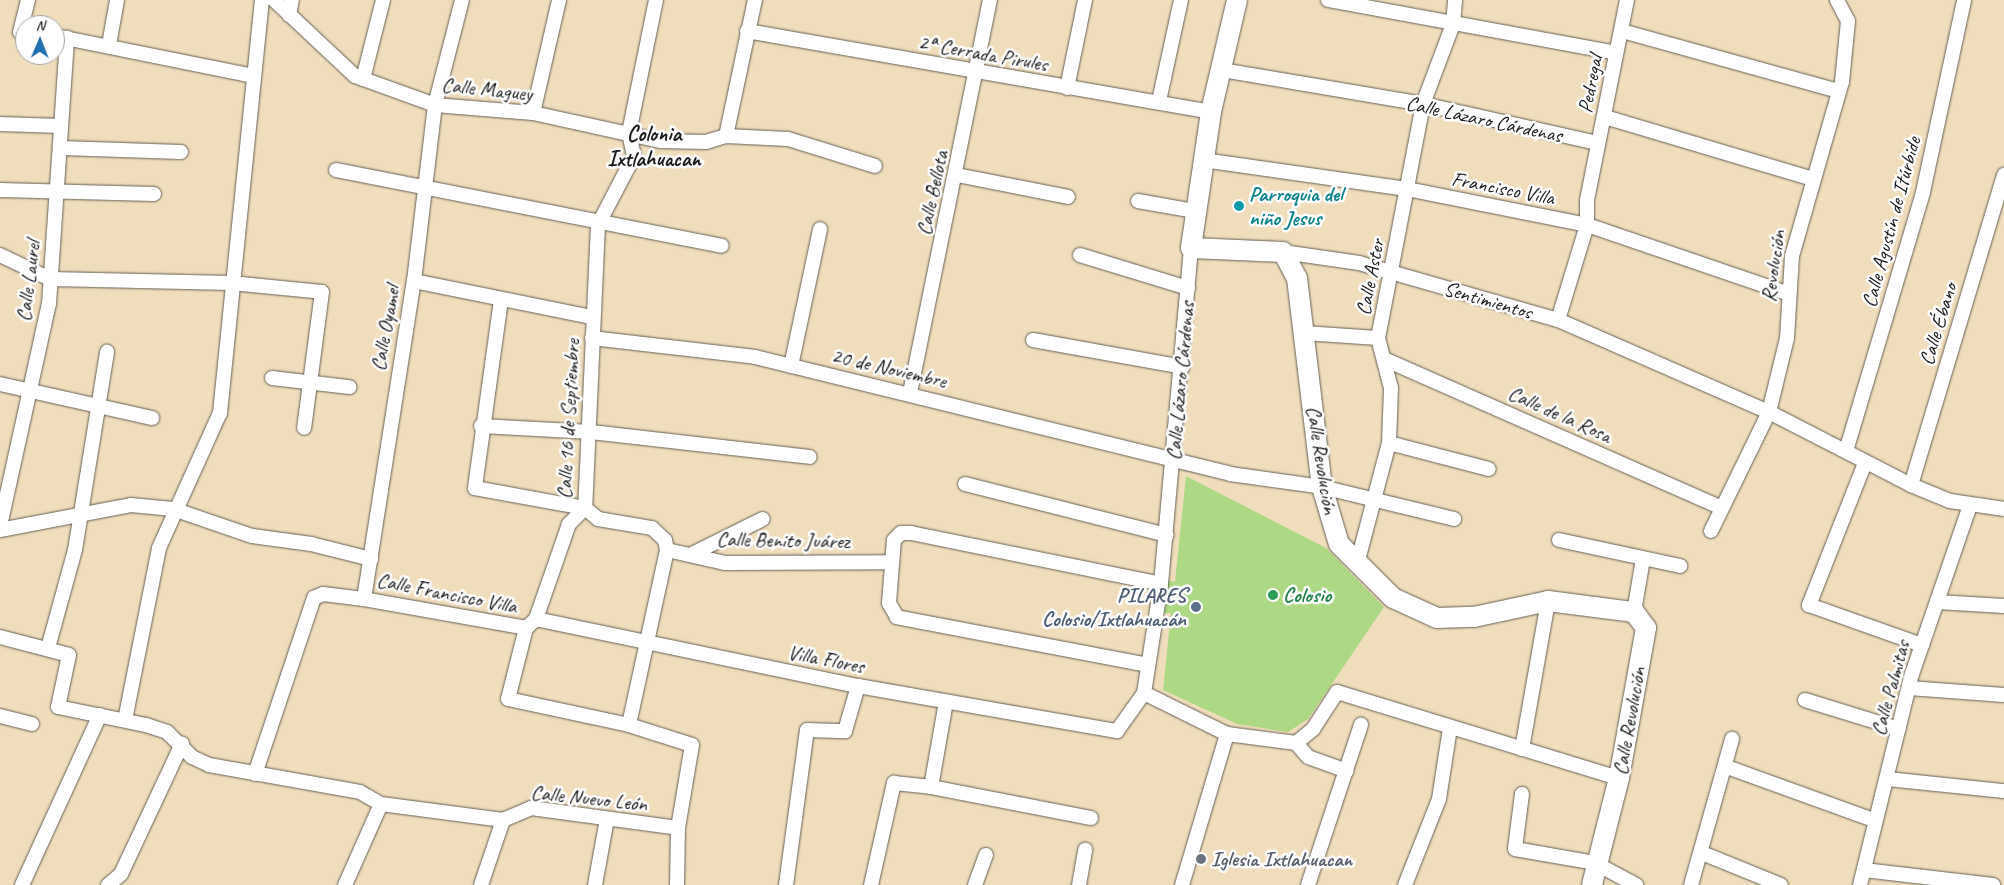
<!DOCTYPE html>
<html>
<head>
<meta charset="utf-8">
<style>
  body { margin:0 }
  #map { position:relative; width:2004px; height:885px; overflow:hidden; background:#efddbc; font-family:Caveat,sans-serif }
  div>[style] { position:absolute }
  .green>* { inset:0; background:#aed984 }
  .roads { filter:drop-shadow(0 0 1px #666054) drop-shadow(0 0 1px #666054) }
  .street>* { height:14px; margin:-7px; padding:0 7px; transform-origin:7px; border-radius:7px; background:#fff }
  .secondary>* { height:20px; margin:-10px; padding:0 10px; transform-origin:10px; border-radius:10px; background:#fff }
  .dots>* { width:14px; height:14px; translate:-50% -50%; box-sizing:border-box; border:2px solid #fff; border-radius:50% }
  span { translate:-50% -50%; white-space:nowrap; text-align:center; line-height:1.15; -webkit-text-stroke:5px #fff; paint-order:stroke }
  .street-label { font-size:21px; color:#1c1c1c }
  .culture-label { font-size:21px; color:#0d838f; font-weight:700 }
  .left { translate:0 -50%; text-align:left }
  .service-label { font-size:21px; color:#4e5e75; font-weight:700 }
  .right { translate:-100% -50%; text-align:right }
  .leisure-label { font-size:21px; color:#27864d; font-weight:700 }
  .worship-label { font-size:21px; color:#5b616d; font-weight:700 }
  .neighbourhood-label { font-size:22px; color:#1c1c1c; font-weight:700 }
  .north { position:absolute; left:15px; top:15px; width:50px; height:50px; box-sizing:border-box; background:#fff; border:1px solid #a4a4a4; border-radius:50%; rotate:1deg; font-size:14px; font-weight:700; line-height:20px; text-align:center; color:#1c1c1c }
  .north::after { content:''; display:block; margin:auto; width:18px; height:22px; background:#1f6fb2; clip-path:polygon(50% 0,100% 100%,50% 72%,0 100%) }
</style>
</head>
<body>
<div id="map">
  <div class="green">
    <div style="clip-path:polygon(1186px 476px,1326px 548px,1384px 607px,1308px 719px,1288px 732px,1237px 724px,1163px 690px,1171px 613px,1159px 613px,1163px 579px,1175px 582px)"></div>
  </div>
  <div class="roads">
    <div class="street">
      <div style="left:274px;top:0;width:111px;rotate:43.2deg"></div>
      <div style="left:355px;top:76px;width:85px;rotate:19.9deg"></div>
      <div style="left:435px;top:105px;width:98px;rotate:4.7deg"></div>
      <div style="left:533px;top:113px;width:130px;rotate:12.4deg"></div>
      <div style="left:660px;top:141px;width:46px;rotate:1.2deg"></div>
      <div style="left:706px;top:142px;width:21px;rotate:-17deg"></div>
      <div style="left:726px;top:136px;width:62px;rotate:2.8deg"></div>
      <div style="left:788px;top:139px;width:91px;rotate:17.2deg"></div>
      <div style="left:656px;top:0;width:136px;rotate:101.5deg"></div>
      <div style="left:629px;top:133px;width:24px;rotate:78deg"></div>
      <div style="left:634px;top:156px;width:78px;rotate:117.6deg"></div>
      <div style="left:598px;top:225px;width:283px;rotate:92.6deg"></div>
      <div style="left:585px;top:508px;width:23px;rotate:135deg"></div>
      <div style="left:569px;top:524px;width:101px;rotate:109.2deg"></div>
      <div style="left:536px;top:619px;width:13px;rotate:138deg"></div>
      <div style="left:526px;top:628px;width:73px;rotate:104.2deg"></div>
      <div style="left:508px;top:699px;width:124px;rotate:12.1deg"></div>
      <div style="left:629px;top:725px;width:66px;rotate:17.6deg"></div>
      <div style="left:692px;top:745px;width:84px;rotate:99.6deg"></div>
      <div style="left:678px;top:828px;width:57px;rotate:91deg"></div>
      <div style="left:1328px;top:0;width:293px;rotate:10.4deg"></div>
      <div style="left:289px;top:15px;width:15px;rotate:-79deg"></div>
      <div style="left:747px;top:31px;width:471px;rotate:9.9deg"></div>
      <div style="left:1622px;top:31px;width:225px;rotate:15.5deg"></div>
      <div style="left:25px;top:33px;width:5px;rotate:-169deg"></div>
      <div style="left:20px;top:32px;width:33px;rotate:-76deg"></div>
      <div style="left:55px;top:36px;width:202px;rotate:11.4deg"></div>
      <div style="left:109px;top:45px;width:46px;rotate:-79.9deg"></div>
      <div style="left:1222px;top:70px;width:204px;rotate:9.6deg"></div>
      <div style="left:1423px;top:104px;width:179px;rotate:12.6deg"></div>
      <div style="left:363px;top:79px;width:81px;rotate:-75.8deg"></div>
      <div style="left:1067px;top:88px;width:90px;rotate:-78.4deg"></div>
      <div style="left:1159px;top:101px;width:103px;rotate:-77.7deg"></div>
      <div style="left:533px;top:113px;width:116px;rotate:-77deg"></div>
      <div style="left:1605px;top:117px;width:217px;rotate:16.6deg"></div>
      <div style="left:0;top:124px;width:61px;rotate:1.9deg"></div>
      <div style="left:726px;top:136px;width:139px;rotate:-78deg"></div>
      <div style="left:61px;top:148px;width:120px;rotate:1.9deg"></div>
      <div style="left:1203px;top:160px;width:206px;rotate:8.1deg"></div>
      <div style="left:1407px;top:189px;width:184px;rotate:11.3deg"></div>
      <div style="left:1587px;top:225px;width:211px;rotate:18.8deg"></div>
      <div style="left:336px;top:170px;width:393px;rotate:11.1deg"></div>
      <div style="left:957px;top:175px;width:113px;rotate:11.2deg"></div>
      <div style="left:0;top:190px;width:154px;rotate:1.5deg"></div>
      <div style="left:1138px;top:201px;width:58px;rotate:10deg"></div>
      <div style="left:1283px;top:252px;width:77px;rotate:8.2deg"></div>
      <div style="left:1359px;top:263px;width:207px;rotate:16deg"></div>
      <div style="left:1558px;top:320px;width:230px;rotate:23.6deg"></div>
      <div style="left:1769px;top:412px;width:160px;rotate:27.2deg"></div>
      <div style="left:1911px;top:485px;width:42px;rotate:22.3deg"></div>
      <div style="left:1950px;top:501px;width:55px;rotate:8.4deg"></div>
      <div style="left:0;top:255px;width:55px;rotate:25.6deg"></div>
      <div style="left:50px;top:279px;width:181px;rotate:1.3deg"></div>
      <div style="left:231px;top:283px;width:91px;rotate:5.6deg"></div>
      <div style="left:322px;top:292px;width:137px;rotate:97.5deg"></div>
      <div style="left:1080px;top:255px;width:113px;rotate:17deg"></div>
      <div style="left:414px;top:281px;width:181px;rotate:11.5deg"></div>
      <div style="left:501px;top:300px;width:190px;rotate:97.9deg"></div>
      <div style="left:475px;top:488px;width:112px;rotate:10.3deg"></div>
      <div style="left:585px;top:508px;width:17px;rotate:40deg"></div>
      <div style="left:598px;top:519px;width:55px;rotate:9.5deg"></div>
      <div style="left:652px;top:528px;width:18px;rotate:43deg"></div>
      <div style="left:665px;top:540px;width:10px;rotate:79deg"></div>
      <div style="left:667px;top:550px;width:179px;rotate:102.3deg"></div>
      <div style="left:1558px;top:320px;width:99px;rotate:-73deg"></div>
      <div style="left:1587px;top:225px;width:25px;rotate:-90deg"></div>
      <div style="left:1587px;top:200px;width:204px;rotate:-78.7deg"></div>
      <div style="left:1304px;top:333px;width:74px;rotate:3.9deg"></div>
      <div style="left:592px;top:338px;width:164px;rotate:6.6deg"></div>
      <div style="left:755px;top:357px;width:489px;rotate:13.8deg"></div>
      <div style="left:1230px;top:474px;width:93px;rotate:8deg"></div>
      <div style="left:1322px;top:487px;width:136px;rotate:13.6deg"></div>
      <div style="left:1033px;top:340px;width:152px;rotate:10.2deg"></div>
      <div style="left:1384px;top:359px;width:366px;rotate:23.8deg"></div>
      <div style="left:791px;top:366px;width:140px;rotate:-78deg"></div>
      <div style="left:272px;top:378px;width:78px;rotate:6.7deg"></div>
      <div style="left:0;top:384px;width:156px;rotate:12.6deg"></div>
      <div style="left:910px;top:393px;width:401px;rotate:-78.5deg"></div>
      <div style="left:481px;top:426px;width:110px;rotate:3.1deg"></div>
      <div style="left:591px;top:432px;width:220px;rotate:6.5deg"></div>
      <div style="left:1389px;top:443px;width:103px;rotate:14.6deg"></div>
      <div style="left:1846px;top:451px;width:270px;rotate:-73.4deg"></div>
      <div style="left:1923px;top:192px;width:196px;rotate:-77.9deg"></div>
      <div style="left:1865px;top:463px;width:153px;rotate:111.5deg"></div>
      <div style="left:1809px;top:605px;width:120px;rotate:19.5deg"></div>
      <div style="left:965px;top:484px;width:208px;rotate:14.2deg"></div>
      <div style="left:1911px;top:485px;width:324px;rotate:-73.3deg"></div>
      <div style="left:0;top:526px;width:227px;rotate:-77.6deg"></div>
      <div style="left:49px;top:304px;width:267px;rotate:-86.1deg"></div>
      <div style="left:0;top:530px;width:133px;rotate:-10.8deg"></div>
      <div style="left:131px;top:505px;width:42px;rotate:5.4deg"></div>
      <div style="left:173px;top:509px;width:83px;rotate:18.9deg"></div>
      <div style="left:252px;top:536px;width:60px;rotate:7.7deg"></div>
      <div style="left:311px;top:544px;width:62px;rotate:14deg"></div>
      <div style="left:1711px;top:531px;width:132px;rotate:-64deg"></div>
      <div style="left:1769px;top:412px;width:76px;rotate:-76.3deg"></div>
      <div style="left:1787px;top:338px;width:82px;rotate:-86.5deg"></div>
      <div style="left:1792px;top:256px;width:181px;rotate:-74deg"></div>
      <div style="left:1842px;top:82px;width:61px;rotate:-84.4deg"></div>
      <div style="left:1848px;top:21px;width:24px;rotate:-118deg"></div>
      <div style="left:1559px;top:540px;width:124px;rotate:12.1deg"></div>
      <div style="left:667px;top:550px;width:59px;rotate:12.6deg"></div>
      <div style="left:725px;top:563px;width:167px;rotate:-0.3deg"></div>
      <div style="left:690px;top:555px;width:81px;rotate:-26.3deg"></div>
      <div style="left:1357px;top:564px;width:125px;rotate:-75.2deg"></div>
      <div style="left:1389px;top:443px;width:55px;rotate:-87.9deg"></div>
      <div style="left:1391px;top:388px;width:52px;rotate:-104.6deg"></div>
      <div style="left:1378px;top:338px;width:238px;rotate:-79.1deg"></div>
      <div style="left:1423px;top:104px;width:85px;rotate:-69.4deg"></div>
      <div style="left:1453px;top:24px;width:24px;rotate:-85deg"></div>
      <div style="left:364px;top:599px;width:322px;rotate:-81.1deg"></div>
      <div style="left:414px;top:281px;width:177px;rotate:-83.2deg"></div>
      <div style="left:435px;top:105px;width:108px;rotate:-75.6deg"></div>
      <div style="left:1937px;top:602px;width:67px;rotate:3.4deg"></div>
      <div style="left:1634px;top:612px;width:54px;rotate:-80.4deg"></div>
      <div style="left:536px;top:619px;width:329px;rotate:11.8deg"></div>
      <div style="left:858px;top:686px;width:263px;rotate:9.9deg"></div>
      <div style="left:1117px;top:731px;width:47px;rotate:-54.6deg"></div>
      <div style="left:1144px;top:693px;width:110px;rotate:-81.1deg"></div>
      <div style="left:1161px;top:584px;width:337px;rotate:-84.9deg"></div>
      <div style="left:0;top:637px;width:71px;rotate:14.6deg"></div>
      <div style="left:69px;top:655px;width:53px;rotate:101.9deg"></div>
      <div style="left:58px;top:707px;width:90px;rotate:11.6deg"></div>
      <div style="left:146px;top:725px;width:22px;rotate:18deg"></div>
      <div style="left:167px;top:732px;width:35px;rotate:45deg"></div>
      <div style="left:192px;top:757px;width:19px;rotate:25deg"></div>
      <div style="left:209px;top:765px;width:153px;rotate:10.1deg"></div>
      <div style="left:360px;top:792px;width:24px;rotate:30deg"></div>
      <div style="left:381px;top:804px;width:123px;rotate:7.5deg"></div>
      <div style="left:503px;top:820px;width:30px;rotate:-23deg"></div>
      <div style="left:531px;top:808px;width:148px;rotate:7.7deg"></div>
      <div style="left:48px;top:648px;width:102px;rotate:-74.6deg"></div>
      <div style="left:75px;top:550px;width:201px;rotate:-80.8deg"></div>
      <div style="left:1148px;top:665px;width:256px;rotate:-169.2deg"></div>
      <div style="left:897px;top:617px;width:16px;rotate:-120deg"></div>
      <div style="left:889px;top:603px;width:63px;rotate:-85.5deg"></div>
      <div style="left:894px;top:540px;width:10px;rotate:-45deg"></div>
      <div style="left:901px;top:533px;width:10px"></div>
      <div style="left:911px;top:533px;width:255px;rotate:11.5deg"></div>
      <div style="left:1909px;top:688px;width:95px;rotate:4.2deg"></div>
      <div style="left:1144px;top:693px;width:93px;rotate:26.3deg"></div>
      <div style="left:1227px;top:734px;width:70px;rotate:7.4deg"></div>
      <div style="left:1296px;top:743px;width:18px;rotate:49deg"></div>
      <div style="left:1308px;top:757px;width:41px;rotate:19.7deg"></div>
      <div style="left:1805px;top:700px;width:98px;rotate:17.1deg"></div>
      <div style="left:0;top:716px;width:33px;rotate:14deg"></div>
      <div style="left:125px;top:720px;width:175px;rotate:-78.8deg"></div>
      <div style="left:159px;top:548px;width:148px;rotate:-65.7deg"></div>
      <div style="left:220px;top:413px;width:415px;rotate:-84.2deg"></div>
      <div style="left:1296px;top:743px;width:22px;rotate:-39deg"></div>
      <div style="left:1313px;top:729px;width:44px;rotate:-57deg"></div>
      <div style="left:1337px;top:692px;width:295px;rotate:17deg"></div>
      <div style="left:1522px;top:749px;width:150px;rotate:-80deg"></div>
      <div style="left:1727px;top:767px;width:158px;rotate:19.9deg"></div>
      <div style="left:255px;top:774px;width:186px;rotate:-71.5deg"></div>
      <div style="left:314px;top:598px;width:10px;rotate:-24deg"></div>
      <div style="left:323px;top:594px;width:41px;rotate:7deg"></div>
      <div style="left:364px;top:599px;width:165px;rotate:10.1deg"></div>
      <div style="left:1887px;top:779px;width:118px;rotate:5.9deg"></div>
      <div style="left:931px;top:787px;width:163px;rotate:11deg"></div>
      <div style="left:1522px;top:794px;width:55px;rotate:97.3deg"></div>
      <div style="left:1515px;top:849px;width:81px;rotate:9.9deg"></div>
      <div style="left:1595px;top:863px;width:47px;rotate:28.2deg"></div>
      <div style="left:1702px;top:853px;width:85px;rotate:22.1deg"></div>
      <div style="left:1864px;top:870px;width:130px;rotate:6.6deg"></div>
      <div style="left:22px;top:885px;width:187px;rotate:-65.4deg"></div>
      <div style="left:108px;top:885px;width:17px;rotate:-40deg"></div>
      <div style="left:121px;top:874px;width:144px;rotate:-64.9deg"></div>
      <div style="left:345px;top:885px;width:89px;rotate:-66deg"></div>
      <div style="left:481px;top:885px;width:69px;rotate:-71.3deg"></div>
      <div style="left:595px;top:885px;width:67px;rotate:-79.7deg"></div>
      <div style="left:786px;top:885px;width:156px;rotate:-82.3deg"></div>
      <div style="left:807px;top:730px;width:38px;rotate:2deg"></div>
      <div style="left:845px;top:731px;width:47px;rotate:-73.9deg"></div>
      <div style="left:871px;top:885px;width:105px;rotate:-77.3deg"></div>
      <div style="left:894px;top:783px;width:37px;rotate:6deg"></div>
      <div style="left:931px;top:787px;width:86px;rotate:-80deg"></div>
      <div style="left:975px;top:885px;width:32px;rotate:-70deg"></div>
      <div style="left:1079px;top:885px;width:36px;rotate:-80deg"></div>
      <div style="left:1182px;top:885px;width:158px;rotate:-73.4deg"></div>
      <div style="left:1308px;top:885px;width:169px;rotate:-71.7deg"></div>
      <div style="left:1405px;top:885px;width:92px;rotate:-68.4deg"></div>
      <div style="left:1439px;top:799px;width:72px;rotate:-81.2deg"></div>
      <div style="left:1691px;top:885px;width:152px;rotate:-74.3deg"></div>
      <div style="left:1860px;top:885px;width:217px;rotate:-76.2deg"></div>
      <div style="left:1912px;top:674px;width:178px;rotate:-71deg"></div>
    </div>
    <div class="secondary">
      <div style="left:1237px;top:0;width:115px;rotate:103.1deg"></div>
      <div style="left:1211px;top:112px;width:137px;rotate:98.4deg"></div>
      <div style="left:1191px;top:248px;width:92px;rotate:2.5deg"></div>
      <div style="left:1283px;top:252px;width:30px;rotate:62deg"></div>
      <div style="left:1297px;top:278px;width:210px;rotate:83.2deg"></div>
      <div style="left:1322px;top:487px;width:59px;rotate:73.4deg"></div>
      <div style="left:1339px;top:544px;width:76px;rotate:45deg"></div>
      <div style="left:1393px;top:598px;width:48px;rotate:24.4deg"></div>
      <div style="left:1437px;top:618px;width:37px;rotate:-2deg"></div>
      <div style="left:1474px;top:617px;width:76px;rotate:-12.2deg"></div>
      <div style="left:1548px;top:601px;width:87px;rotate:7.3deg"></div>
      <div style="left:1634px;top:612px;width:20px;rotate:53deg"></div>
      <div style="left:1646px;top:628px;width:152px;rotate:100.2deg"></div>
      <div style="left:1619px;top:778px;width:110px;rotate:104.2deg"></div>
    </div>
  </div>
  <div class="dots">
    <div style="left:1239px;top:206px;background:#0f9aa8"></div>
    <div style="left:1273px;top:595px;background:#2e9e5b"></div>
    <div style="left:1196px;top:607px;background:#5c6f8a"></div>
    <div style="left:1201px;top:859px;background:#6b7280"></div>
  </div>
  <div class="street-label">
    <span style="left:983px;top:53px;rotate:10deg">2ª Cerrada Pirules</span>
    <span style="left:1590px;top:84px;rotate:-79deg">Pedregal</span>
    <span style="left:487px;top:89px;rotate:6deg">Calle Maguey</span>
    <span style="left:1484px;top:119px;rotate:12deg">Calle Lázaro Cárdenas</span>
    <span style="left:1503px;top:188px;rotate:11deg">Francisco Villa</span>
    <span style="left:932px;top:193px;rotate:-78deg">Calle Bellota</span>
    <span style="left:1891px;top:222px;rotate:-75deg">Calle Agustín de Itúrbide</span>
    <span style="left:1773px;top:266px;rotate:-82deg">Revolución</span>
    <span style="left:1370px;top:277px;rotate:-79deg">Calle Aster</span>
    <span style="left:28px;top:281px;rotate:-83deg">Calle Laurel</span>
    <span style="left:1488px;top:300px;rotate:16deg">Sentimientos</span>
    <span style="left:1938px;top:324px;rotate:-73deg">Calle Ébano</span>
    <span style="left:385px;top:328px;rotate:-80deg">Calle Oyamel</span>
    <span style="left:889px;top:368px;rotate:13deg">20 de Noviembre</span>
    <span style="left:1180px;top:381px;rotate:-85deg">Calle Lázaro Cárdenas</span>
    <span style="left:1560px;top:414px;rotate:24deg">Calle de la Rosa</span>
    <span style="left:568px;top:419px;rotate:-87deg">Calle 16 de Septiembre</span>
    <span style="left:1322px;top:460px;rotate:81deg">Calle Revolución</span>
    <span style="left:783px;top:540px;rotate:1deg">Calle Benito Juárez</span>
    <span style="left:447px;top:593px;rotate:11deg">Calle Francisco Villa</span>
    <span style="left:826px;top:659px;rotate:11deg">Villa Flores</span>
    <span style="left:1890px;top:688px;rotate:-75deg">Calle Palmitas</span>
    <span style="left:1629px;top:721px;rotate:-80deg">Calle Revolución</span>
    <span style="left:589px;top:798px;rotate:6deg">Calle Nuevo León</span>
  </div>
  <div class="culture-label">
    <span class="left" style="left:1249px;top:206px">Parroquia del<br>niño Jesus</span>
  </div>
  <div class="service-label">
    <span class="right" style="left:1186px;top:607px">PILARES<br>Colosio/Ixtlahuacán</span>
  </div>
  <div class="leisure-label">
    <span class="left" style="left:1283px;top:595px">Colosio</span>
  </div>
  <div class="worship-label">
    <span class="left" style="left:1211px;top:859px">Iglesia Ixtlahuacan</span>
  </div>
  <div class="neighbourhood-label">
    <span style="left:654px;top:147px">Colonia<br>Ixtlahuacan</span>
  </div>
  <div class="north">N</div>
</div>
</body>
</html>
